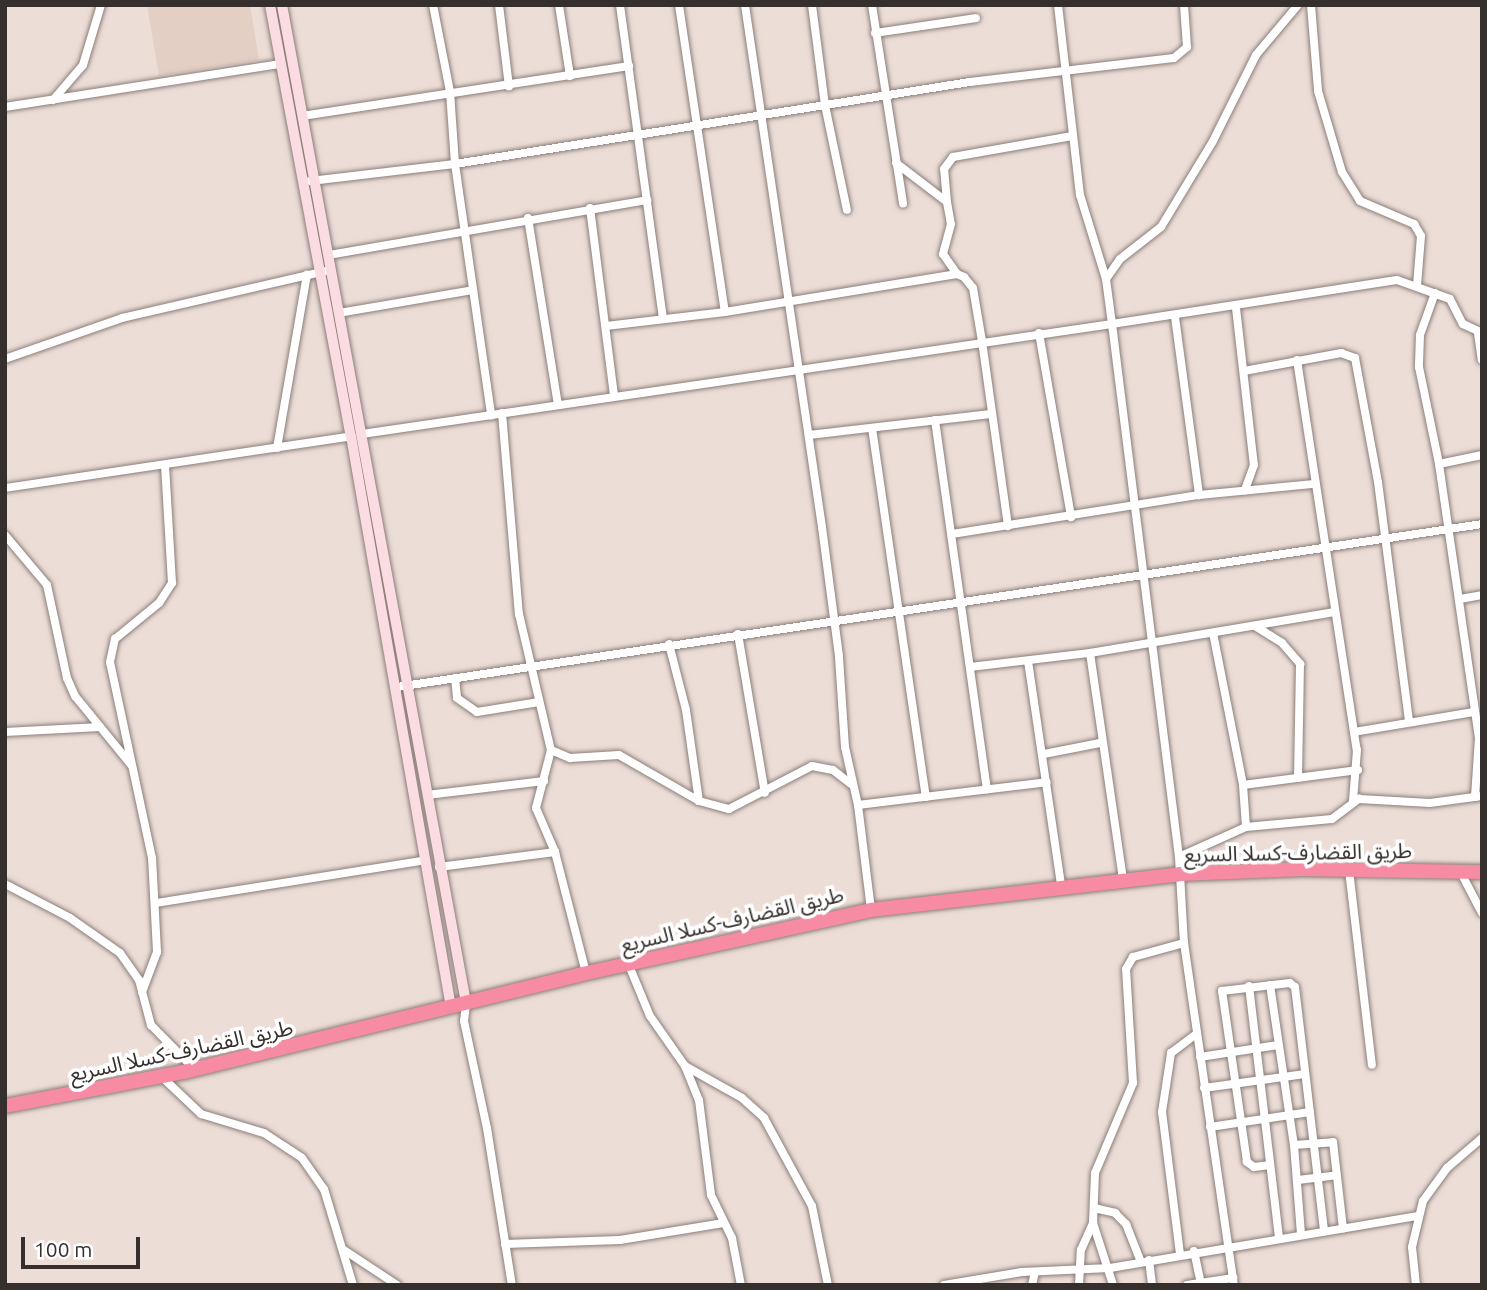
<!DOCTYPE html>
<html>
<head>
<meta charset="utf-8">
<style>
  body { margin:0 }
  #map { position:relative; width:1487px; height:1290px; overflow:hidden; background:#ecddd7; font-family:Ubuntu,"Noto Sans Arabic",sans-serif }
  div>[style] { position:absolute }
  .built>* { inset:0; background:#e4cfc5 }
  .roads { filter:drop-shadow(0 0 2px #8b7e79) drop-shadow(0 0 2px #8b7e79) }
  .street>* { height:8px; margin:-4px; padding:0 4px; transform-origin:4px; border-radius:4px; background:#fff }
  .secondary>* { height:10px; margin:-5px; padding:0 5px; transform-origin:5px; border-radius:5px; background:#fcdce3 }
  .highway>* { height:14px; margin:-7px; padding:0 7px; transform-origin:7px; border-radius:7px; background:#f68ba3 }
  span { translate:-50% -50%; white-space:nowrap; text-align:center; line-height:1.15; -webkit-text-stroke:7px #fff; paint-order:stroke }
  .street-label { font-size:21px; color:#35302e }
  .frame { position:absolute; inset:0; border:7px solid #35302e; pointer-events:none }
  .scale { position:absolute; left:21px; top:1237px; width:119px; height:32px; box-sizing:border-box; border:4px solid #35302e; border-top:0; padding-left:9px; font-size:21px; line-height:24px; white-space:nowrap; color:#35302e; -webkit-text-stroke:5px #fff; paint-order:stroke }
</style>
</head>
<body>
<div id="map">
  <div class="built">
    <div style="clip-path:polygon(147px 5px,250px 5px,259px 60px,159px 76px)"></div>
  </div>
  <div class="roads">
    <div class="street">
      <div style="left:433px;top:5px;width:89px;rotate:78.9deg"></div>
      <div style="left:450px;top:92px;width:72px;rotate:86deg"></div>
      <div style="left:455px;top:164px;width:254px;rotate:81.8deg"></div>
      <div style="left:499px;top:5px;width:82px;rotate:83deg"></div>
      <div style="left:559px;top:5px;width:72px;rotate:81.2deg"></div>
      <div style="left:620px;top:5px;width:317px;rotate:82.2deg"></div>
      <div style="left:679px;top:5px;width:310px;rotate:81.5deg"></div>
      <div style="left:745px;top:5px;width:528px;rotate:81.61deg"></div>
      <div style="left:822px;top:527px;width:131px;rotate:82.5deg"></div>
      <div style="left:839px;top:657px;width:90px;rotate:86.2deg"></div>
      <div style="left:845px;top:747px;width:59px;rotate:77.4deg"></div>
      <div style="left:858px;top:805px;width:106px;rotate:82.9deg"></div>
      <div style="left:812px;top:5px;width:101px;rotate:82.6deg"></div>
      <div style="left:825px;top:105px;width:107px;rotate:78.2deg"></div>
      <div style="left:872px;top:5px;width:201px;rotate:81.1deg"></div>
      <div style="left:1058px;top:5px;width:191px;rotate:83.4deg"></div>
      <div style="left:1080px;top:195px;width:88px;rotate:72.8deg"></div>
      <div style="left:1106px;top:279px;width:45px;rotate:82.4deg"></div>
      <div style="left:1112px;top:324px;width:288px;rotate:-8.8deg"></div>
      <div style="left:1397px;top:280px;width:56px;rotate:19.7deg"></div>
      <div style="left:1450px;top:299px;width:28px;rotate:63deg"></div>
      <div style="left:1463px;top:324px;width:21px;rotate:25deg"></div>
      <div style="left:1311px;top:5px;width:86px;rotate:85.3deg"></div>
      <div style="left:1318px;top:91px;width:84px;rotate:73.5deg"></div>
      <div style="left:1342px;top:172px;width:34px;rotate:58deg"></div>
      <div style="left:1360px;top:201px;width:59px;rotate:23.1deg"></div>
      <div style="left:1414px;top:224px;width:14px;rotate:60deg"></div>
      <div style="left:1421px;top:236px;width:50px;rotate:94.6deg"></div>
      <div style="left:875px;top:33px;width:102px;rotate:-8.4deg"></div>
      <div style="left:53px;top:100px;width:46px;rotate:-49.4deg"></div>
      <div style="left:83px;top:65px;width:63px;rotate:-73.3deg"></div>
      <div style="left:5px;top:107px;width:279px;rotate:-8.9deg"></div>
      <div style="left:302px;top:116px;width:331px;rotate:-8.7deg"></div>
      <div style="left:896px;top:163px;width:64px;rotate:37.4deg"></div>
      <div style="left:947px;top:202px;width:22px;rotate:80deg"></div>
      <div style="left:951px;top:224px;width:31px;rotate:105deg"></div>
      <div style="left:943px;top:254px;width:24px;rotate:55deg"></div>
      <div style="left:310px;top:181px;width:146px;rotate:-6.7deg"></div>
      <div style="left:455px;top:164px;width:521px;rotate:-9.05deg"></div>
      <div style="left:970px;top:82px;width:205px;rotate:-6.7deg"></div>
      <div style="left:1174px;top:58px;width:17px;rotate:-40deg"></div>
      <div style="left:1187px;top:47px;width:42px;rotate:-94.1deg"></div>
      <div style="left:947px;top:202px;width:33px;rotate:-95deg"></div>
      <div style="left:944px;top:169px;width:15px;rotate:-53deg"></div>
      <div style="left:953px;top:157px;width:121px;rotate:-10deg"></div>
      <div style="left:590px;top:208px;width:190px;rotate:82.7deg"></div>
      <div style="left:528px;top:218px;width:189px;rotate:80.9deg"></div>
      <div style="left:329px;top:255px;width:323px;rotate:-9.8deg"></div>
      <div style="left:1106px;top:279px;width:24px;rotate:-55deg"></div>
      <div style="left:1120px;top:259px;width:52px;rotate:-38deg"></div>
      <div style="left:1161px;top:227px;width:100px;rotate:-58.8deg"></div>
      <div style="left:1213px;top:141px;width:96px;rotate:-63.4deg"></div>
      <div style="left:1256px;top:55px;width:65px;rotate:-50deg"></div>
      <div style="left:1435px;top:293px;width:45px;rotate:109.7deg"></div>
      <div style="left:1420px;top:335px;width:32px;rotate:92deg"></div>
      <div style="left:1419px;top:367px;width:99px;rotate:78.3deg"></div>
      <div style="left:1439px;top:464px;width:277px;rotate:81.7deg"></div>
      <div style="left:1479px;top:738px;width:59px;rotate:93.9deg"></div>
      <div style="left:1236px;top:308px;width:158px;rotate:83.5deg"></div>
      <div style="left:1254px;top:465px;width:27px;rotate:110deg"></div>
      <div style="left:339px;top:313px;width:136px;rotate:-9.7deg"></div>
      <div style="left:1175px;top:317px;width:180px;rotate:82.3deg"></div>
      <div style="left:606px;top:326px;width:120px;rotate:-6.7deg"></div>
      <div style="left:725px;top:312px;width:235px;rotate:-9.3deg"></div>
      <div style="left:957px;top:274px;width:8px;rotate:23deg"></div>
      <div style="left:964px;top:277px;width:14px;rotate:51deg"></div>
      <div style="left:973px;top:288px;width:54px;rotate:80.4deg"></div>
      <div style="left:982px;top:341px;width:187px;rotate:82deg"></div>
      <div style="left:1039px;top:333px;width:187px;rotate:80.1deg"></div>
      <div style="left:1478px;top:333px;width:27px;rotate:82deg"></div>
      <div style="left:5px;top:359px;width:124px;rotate:-19.3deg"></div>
      <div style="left:122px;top:318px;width:208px;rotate:-13deg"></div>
      <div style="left:1297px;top:360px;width:395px;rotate:81.3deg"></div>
      <div style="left:1357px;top:750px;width:51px;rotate:94.5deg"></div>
      <div style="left:1244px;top:371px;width:99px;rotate:-10.5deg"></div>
      <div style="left:1341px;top:353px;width:15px;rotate:20deg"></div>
      <div style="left:1355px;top:358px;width:126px;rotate:79.5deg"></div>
      <div style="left:1378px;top:482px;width:242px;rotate:82.6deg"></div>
      <div style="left:502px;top:413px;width:202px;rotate:85.2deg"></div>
      <div style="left:519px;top:614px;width:140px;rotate:76.8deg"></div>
      <div style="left:551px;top:750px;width:60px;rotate:104.5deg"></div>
      <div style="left:536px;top:808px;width:48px;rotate:66.6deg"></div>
      <div style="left:555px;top:852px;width:125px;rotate:75.6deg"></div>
      <div style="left:935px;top:420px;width:373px;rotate:82deg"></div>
      <div style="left:872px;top:428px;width:373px;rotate:81.7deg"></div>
      <div style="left:362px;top:434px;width:758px;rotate:-8.34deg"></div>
      <div style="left:1112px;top:324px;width:537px;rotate:82.84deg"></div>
      <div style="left:1179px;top:857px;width:86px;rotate:86.7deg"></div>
      <div style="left:1184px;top:943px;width:346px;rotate:81.7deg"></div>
      <div style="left:809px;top:435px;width:183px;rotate:-6.6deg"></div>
      <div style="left:277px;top:448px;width:176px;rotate:-80.2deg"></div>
      <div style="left:1439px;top:464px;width:44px;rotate:-11.8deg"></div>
      <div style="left:5px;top:488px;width:350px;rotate:-8.5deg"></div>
      <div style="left:952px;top:534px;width:250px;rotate:-9deg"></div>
      <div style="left:1199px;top:495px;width:116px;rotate:-5.5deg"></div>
      <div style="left:5px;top:535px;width:65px;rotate:50deg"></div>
      <div style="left:47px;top:585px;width:95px;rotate:77.9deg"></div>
      <div style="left:67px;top:678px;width:20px;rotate:66deg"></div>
      <div style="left:75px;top:696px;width:90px;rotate:50.8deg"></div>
      <div style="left:1460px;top:599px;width:22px;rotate:-10deg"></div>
      <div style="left:1255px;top:626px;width:32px;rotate:32deg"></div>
      <div style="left:1282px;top:643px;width:28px;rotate:49deg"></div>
      <div style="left:1300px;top:664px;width:114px;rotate:91deg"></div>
      <div style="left:1213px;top:633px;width:155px;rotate:78.8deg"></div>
      <div style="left:1243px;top:785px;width:42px;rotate:85.9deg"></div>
      <div style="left:738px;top:634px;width:161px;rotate:80.4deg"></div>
      <div style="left:669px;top:644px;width:68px;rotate:75.6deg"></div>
      <div style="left:686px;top:710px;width:92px;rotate:81.9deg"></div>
      <div style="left:1090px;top:653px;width:227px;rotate:81.7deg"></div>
      <div style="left:1028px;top:661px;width:226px;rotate:81.6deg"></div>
      <div style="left:970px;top:667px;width:121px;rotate:-6.7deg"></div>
      <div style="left:1090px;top:653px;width:248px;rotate:-9.5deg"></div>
      <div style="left:455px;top:678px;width:20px;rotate:84deg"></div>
      <div style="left:457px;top:698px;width:24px;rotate:35deg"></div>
      <div style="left:477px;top:712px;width:63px;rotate:-9.2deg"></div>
      <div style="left:397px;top:687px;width:1097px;rotate:-8.54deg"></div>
      <div style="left:5px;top:732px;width:95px;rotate:-3deg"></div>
      <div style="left:1354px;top:732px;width:122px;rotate:-9.5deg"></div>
      <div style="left:551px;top:750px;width:21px;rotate:23deg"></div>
      <div style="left:570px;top:758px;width:49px;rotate:-3.5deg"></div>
      <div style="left:619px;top:755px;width:92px;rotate:29.9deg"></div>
      <div style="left:699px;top:801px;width:31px;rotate:15deg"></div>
      <div style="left:729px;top:809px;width:93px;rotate:-27.4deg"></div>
      <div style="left:812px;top:766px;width:21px;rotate:11deg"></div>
      <div style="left:833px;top:770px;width:23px;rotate:38deg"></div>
      <div style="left:1044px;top:754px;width:57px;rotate:-11.1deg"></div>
      <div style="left:1243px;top:785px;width:116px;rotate:-7.4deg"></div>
      <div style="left:427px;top:795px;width:118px;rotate:-6.8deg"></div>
      <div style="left:858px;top:805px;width:190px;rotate:-6.9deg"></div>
      <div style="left:1179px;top:857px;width:73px;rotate:-24.1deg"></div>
      <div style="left:1246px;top:827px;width:86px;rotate:-5.3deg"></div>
      <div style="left:1332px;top:819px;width:34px;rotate:-37deg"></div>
      <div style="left:1359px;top:799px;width:71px;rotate:3.2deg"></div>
      <div style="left:1430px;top:803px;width:52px;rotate:-7.7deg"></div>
      <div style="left:439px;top:867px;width:117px;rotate:-7.4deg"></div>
      <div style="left:1349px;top:870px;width:196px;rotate:83.3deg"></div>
      <div style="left:1460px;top:871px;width:47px;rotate:62.4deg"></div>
      <div style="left:5px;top:884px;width:73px;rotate:27.6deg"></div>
      <div style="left:70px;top:918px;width:61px;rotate:35deg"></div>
      <div style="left:120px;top:953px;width:33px;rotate:55deg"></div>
      <div style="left:139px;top:980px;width:47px;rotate:75.1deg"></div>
      <div style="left:151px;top:1025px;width:63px;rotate:45.6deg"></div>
      <div style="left:156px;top:903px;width:273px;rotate:-9deg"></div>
      <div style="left:628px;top:963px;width:57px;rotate:67.5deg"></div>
      <div style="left:650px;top:1016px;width:61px;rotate:55deg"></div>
      <div style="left:685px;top:1066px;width:37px;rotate:68deg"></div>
      <div style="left:699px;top:1100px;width:96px;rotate:82.8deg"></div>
      <div style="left:711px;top:1195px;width:48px;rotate:64deg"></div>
      <div style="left:732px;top:1238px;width:48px;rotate:79.2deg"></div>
      <div style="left:1270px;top:985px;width:162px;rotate:81.5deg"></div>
      <div style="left:1294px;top:1145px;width:89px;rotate:85.5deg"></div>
      <div style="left:1249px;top:986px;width:253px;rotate:83.2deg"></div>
      <div style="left:142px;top:992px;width:43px;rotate:-69.4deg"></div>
      <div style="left:157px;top:952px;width:94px;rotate:-93deg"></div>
      <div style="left:152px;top:858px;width:200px;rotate:-102.1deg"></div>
      <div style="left:110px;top:662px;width:24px;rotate:-78deg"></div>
      <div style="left:115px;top:639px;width:57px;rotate:-39.3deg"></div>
      <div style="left:159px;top:603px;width:24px;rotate:-57deg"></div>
      <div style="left:172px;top:583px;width:118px;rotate:-93.4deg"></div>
      <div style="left:466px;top:1003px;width:18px;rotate:96deg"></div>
      <div style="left:464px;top:1021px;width:109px;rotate:77.9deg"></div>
      <div style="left:487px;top:1128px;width:159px;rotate:81deg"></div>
      <div style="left:1200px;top:1057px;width:79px;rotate:-8.7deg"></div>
      <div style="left:685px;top:1066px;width:65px;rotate:29.3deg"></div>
      <div style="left:742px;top:1098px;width:30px;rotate:42deg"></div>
      <div style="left:764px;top:1118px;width:100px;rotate:61.4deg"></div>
      <div style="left:812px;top:1206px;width:81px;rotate:78.6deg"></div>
      <div style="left:162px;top:1077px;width:54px;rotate:43.5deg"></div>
      <div style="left:201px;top:1114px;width:66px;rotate:16.8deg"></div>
      <div style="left:264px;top:1133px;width:45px;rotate:33.3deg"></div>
      <div style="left:302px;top:1158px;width:38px;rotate:55deg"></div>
      <div style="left:324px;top:1189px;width:100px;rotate:73.2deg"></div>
      <div style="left:1204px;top:1088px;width:102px;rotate:-7.9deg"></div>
      <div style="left:1210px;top:1127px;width:101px;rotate:-8.5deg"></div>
      <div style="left:1294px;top:1145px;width:39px;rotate:-4deg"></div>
      <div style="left:1333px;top:1142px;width:87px;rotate:83.4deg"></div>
      <div style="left:1270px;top:1165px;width:16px;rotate:173deg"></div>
      <div style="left:1254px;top:1167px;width:9px;rotate:-144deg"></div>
      <div style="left:1247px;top:1162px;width:173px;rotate:-98.3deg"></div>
      <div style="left:1222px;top:991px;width:68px;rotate:-6.7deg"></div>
      <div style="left:1290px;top:983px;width:6px;rotate:39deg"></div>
      <div style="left:1295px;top:987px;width:246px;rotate:83.2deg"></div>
      <div style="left:1298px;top:1180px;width:38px;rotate:-7deg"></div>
      <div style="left:1094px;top:1208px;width:22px;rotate:13deg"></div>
      <div style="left:1115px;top:1213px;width:16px;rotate:45deg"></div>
      <div style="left:1126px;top:1224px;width:41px;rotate:68.5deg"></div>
      <div style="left:1093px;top:1223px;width:65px;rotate:72.1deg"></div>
      <div style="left:505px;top:1244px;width:115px;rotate:-2deg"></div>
      <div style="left:620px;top:1240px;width:105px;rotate:-9.3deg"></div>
      <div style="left:344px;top:1250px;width:64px;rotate:33.4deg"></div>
      <div style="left:1194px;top:1251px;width:33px;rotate:78deg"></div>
      <div style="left:1180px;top:1254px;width:143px;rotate:-97.2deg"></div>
      <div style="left:1162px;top:1112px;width:60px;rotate:-81.3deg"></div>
      <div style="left:1171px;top:1053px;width:31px;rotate:-37deg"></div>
      <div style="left:1149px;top:1260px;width:25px;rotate:83deg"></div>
      <div style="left:944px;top:1285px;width:79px;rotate:-9.5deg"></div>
      <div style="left:1022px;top:1272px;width:88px;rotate:-2.6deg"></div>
      <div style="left:1110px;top:1268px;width:311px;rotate:-9.6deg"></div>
      <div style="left:1032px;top:1285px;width:13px;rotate:-77deg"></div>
      <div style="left:1079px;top:1285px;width:35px;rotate:-87deg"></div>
      <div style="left:1081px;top:1250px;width:30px;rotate:-66deg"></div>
      <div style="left:1093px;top:1223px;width:50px;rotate:-87.7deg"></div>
      <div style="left:1095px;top:1173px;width:98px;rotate:-67.1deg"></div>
      <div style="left:1133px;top:1083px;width:114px;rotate:-93.5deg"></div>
      <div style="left:1126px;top:969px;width:14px;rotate:-60deg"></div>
      <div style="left:1133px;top:957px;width:53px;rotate:-15.4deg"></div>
      <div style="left:1187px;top:1285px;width:47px;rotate:-8.7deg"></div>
      <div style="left:1416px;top:1285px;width:38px;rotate:-96deg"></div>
      <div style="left:1412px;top:1247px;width:47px;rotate:-76.6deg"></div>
      <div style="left:1423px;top:1201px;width:41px;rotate:-54deg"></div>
      <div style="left:1447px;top:1168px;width:46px;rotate:-40.6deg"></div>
    </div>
    <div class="secondary">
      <div style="left:270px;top:5px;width:439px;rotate:79.4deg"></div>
      <div style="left:351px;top:436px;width:580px;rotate:80.07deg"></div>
      <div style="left:282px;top:5px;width:1015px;rotate:79.55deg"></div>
    </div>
    <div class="highway">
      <div style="left:5px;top:1106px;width:182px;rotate:-10.8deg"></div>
      <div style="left:184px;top:1072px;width:406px;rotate:-13.8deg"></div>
      <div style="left:578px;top:975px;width:300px;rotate:-12.5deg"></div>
      <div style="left:871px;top:910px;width:311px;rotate:-6.6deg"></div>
      <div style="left:1180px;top:874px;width:123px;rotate:-2.3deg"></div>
      <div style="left:1303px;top:869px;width:179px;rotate:1deg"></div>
    </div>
  </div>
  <div class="street-label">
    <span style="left:1298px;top:852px;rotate:-1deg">طريق القضارف-كسلا السريع</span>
    <span style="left:732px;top:919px;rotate:-13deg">طريق القضارف-كسلا السريع</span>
    <span style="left:181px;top:1050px;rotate:-12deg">طريق القضارف-كسلا السريع</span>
  </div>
  <div class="frame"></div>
  <div class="scale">100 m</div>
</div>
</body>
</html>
